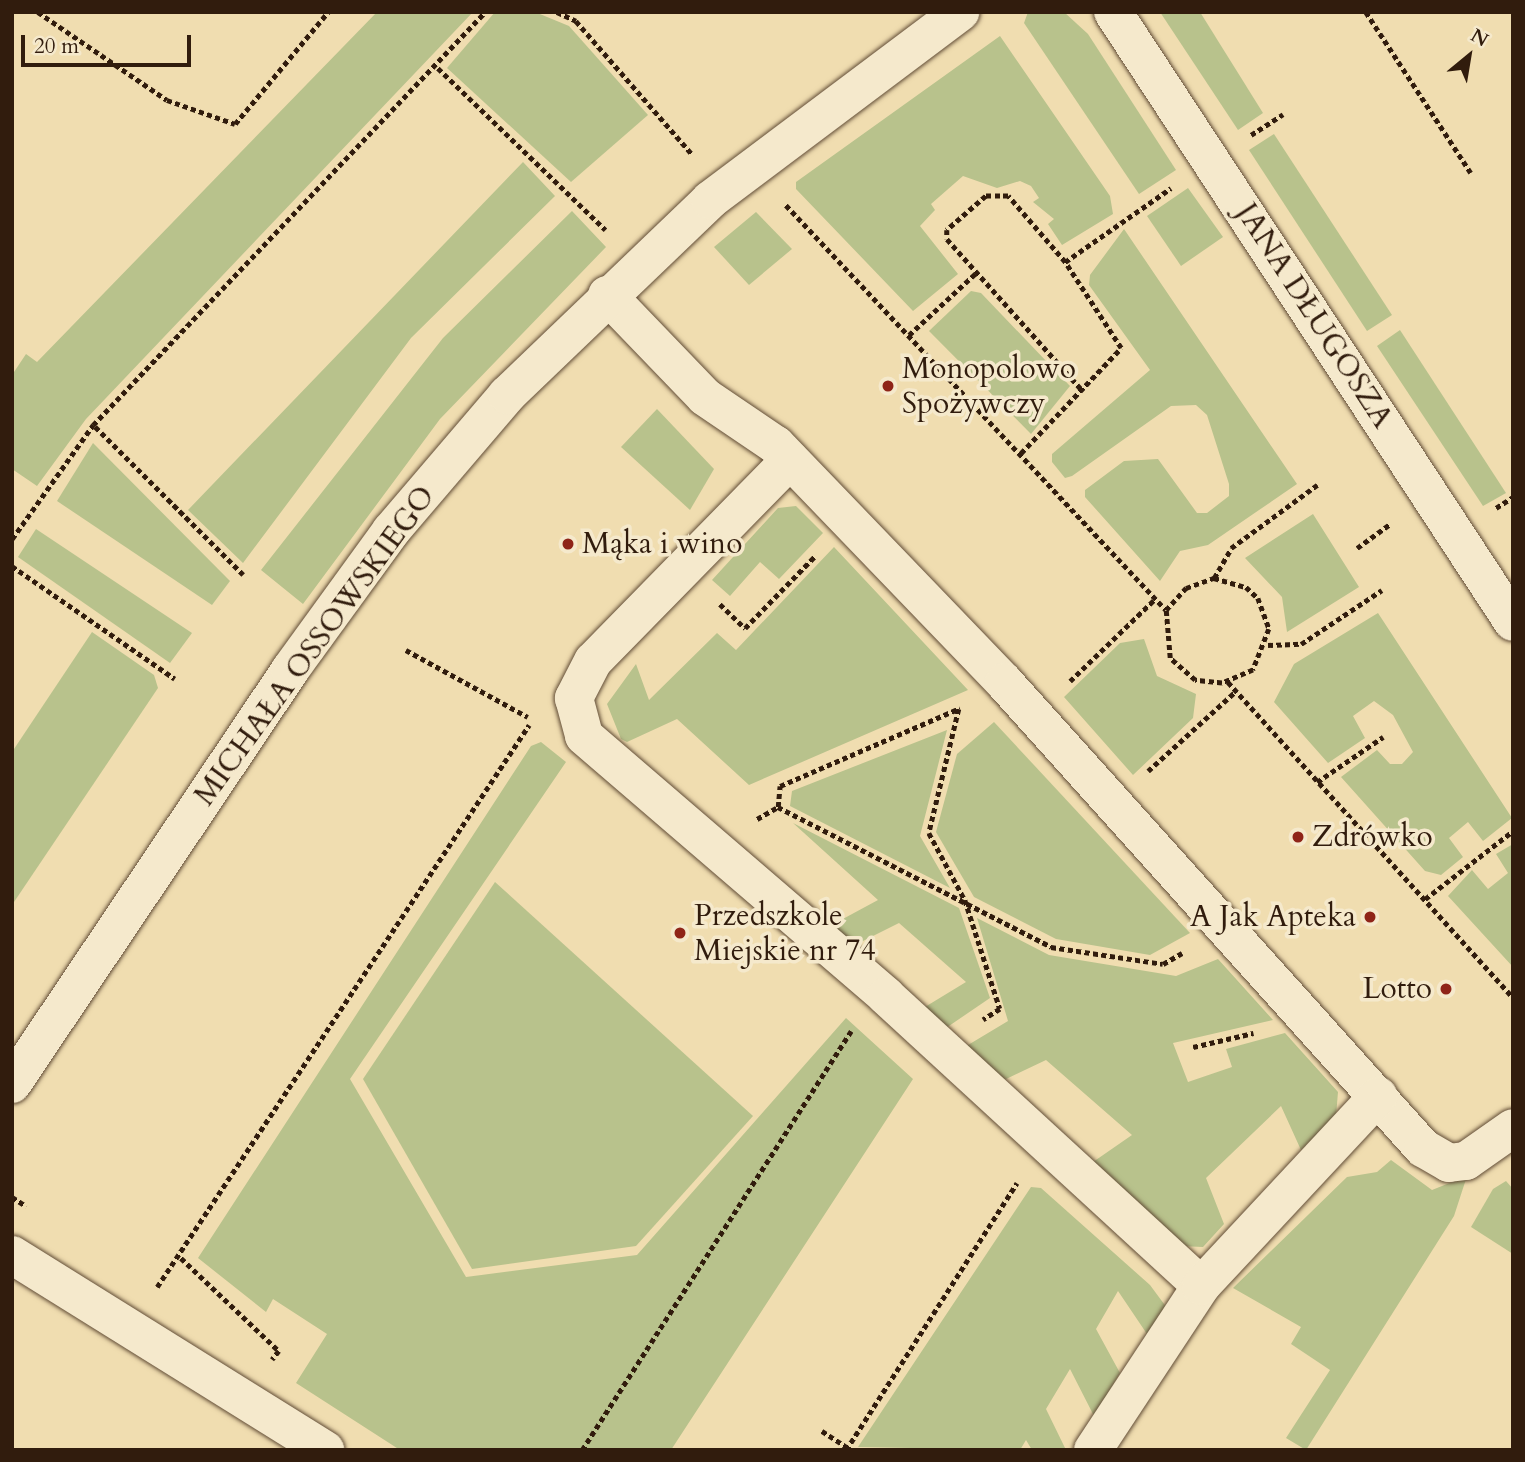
<!DOCTYPE html>
<html>
<head>
<meta charset="utf-8">
<style>
  body { margin:0 }
  #map { position:relative; width:1525px; height:1462px; overflow:hidden; background:#f0ddb0; font-family:Cardo,serif }
  div>[style] { position:absolute }
  .green>* { inset:0; background:#b8c28c }
  .path>* { height:4.5px; margin-top:-2.25px; transform-origin:0; background:repeating-linear-gradient(90deg,#311c0d 0 5px,transparent 0 8.5px) }
  .roads { filter:drop-shadow(0 0 2px #614c36) drop-shadow(0 0 2px #614c36) }
  .minor>* { height:38px; margin:-19px; padding:0 19px; transform-origin:19px; border-radius:19px; background:#f5e9cc }
  .dots>* { width:19px; height:19px; translate:-50% -50%; box-sizing:border-box; border:4px solid #f5e9cc; border-radius:50% }
  span { translate:-50% -50%; white-space:nowrap; text-align:center; line-height:1.15; -webkit-text-stroke:7px #f5e9cc; paint-order:stroke }
  .street-label { font-size:30px; color:#311c0d }
  .poi-label { font-size:30px; color:#311c0d }
  .left { translate:0 -50%; text-align:left }
  .right { translate:-100% -50%; text-align:right }
  .frame { position:absolute; inset:0; border:14px solid #311c0d; pointer-events:none }
  .north { position:absolute; left:1434px; top:21px; width:70px; height:70px; -webkit-text-stroke:5px #f5e9cc; paint-order:stroke; rotate:30deg; font-size:19px; font-weight:700; line-height:28px; text-align:center; color:#311c0d }
  .north::after { content:''; display:block; margin:auto; width:24px; height:32px; background:#311c0d; clip-path:polygon(50% 0,100% 100%,50% 72%,0 100%) }
  .scale { position:absolute; left:21px; top:35px; width:170px; height:32px; box-sizing:border-box; border:4px solid #311c0d; border-top:0; padding-left:9px; font-size:21px; line-height:24px; white-space:nowrap; color:#311c0d; -webkit-text-stroke:5px #f5e9cc; paint-order:stroke }
</style>
</head>
<body>
<div id="map">
  <div class="green">
    <div style="clip-path:polygon(377px 12px,473px 12px,86px 419px,37px 486px,12px 469px,12px 375px,26px 354px,37px 362px)"></div>
    <div style="clip-path:polygon(495px 12px,535px 12px,569px 26px,648px 115px,571px 182px,447px 68px)"></div>
    <div style="clip-path:polygon(1028px 12px,1064px 12px,1088px 34px,1176px 170px,1139px 194px,1024px 23px)"></div>
    <div style="clip-path:polygon(1160px 12px,1200px 12px,1263px 113px,1238px 130px)"></div>
    <div style="clip-path:polygon(1000px 36px,1110px 196px,1113px 214px,1062px 245px,1048px 224px,1054px 219px,1033px 202px,1039px 198px,1031px 186px,1020px 181px,997px 188px,963px 176px,931px 204px,935px 210px,920px 226px,958px 274px,913px 311px,796px 189px,796px 182px)"></div>
    <div style="clip-path:polygon(1274px 134px,1392px 315px,1367px 331px,1249px 150px)"></div>
    <div style="clip-path:polygon(523px 162px,555px 196px,411px 338px,243px 563px,188px 510px)"></div>
    <div style="clip-path:polygon(1188px 188px,1223px 237px,1181px 266px,1147px 216px)"></div>
    <div style="clip-path:polygon(572px 211px,606px 247px,440px 419px,303px 604px,261px 570px,443px 338px)"></div>
    <div style="clip-path:polygon(756px 212px,792px 249px,749px 285px,714px 247px)"></div>
    <div style="clip-path:polygon(1124px 229px,1297px 484px,1208px 545px,1180px 551px,1160px 581px,1085px 497px,1085px 490px,1124px 461px,1158px 459px,1197px 513px,1207px 513px,1229px 496px,1229px 484px,1207px 415px,1196px 405px,1171px 406px,1072px 476px,1065px 478px,1052px 462px,1052px 454px,1150px 370px,1089px 285px,1090px 275px)"></div>
    <div style="clip-path:polygon(971px 291px,981px 293px,1070px 386px,1031px 434px,929px 331px)"></div>
    <div style="clip-path:polygon(1400px 330px,1506px 493px,1483px 506px,1377px 346px)"></div>
    <div style="clip-path:polygon(657px 409px,714px 469px,690px 510px,621px 447px)"></div>
    <div style="clip-path:polygon(93px 443px,230px 581px,212px 605px,57px 501px)"></div>
    <div style="clip-path:polygon(796px 506px,823px 533px,779px 579px,760px 562px,730px 596px,712px 580px,778px 508px)"></div>
    <div style="clip-path:polygon(1313px 514px,1359px 587px,1287px 632px,1282px 597px,1245px 558px)"></div>
    <div style="clip-path:polygon(36px 529px,192px 633px,170px 663px,18px 557px)"></div>
    <div style="clip-path:polygon(834px 547px,968px 690px,749px 785px,677px 719px,627px 742px,621px 739px,607px 704px,636px 664px,649px 700px,717px 633px,736px 650px)"></div>
    <div style="clip-path:polygon(1378px 613px,1512px 818px,1483px 841px,1468px 822px,1449px 838px,1463px 857px,1441px 875px,1425px 871px,1341px 777px,1377px 750px,1390px 764px,1402px 764px,1413px 752px,1393px 715px,1374px 701px,1353px 716px,1365px 738px,1328px 763px,1274px 702px,1294px 664px)"></div>
    <div style="clip-path:polygon(92px 632px,154px 675px,158px 688px,12px 905px,12px 752px)"></div>
    <div style="clip-path:polygon(1144px 639px,1157px 676px,1196px 694px,1193px 718px,1133px 775px,1064px 697px,1120px 643px)"></div>
    <div style="clip-path:polygon(994px 722px,1190px 933px,1150px 955px,1056px 939px,974px 897px,936px 832px,957px 754px)"></div>
    <div style="clip-path:polygon(947px 730px,920px 836px,950px 888px,790px 806px,792px 791px)"></div>
    <div style="clip-path:polygon(541px 742px,566px 762px,350px 1079px,466px 1277px,637px 1255px,846px 1018px,913px 1079px,671px 1450px,400px 1450px,296px 1383px,327px 1334px,273px 1299px,266px 1312px,198px 1258px,531px 746px)"></div>
    <div style="clip-path:polygon(793px 823px,959px 908px,990px 998px,943px 1030px,920px 1010px,966px 982px,899px 923px,849px 948px,828px 927px,878px 900px)"></div>
    <div style="clip-path:polygon(1513px 844px,1513px 967px,1448px 896px,1472px 870px,1488px 889px,1508px 873px,1496px 854px)"></div>
    <div style="clip-path:polygon(495px 882px,753px 1116px,636px 1246px,472px 1269px,363px 1079px)"></div>
    <div style="clip-path:polygon(977px 918px,1049px 955px,1176px 976px,1218px 959px,1273px 1020px,1173px 1043px,1188px 1082px,1232px 1067px,1226px 1049px,1285px 1033px,1338px 1092px,1336px 1116px,1301px 1150px,1281px 1106px,1206px 1178px,1224px 1224px,1203px 1247px,1180px 1246px,1093px 1162px,1132px 1135px,1046px 1060px,1002px 1081px,963px 1048px,1008px 1021px)"></div>
    <div style="clip-path:polygon(1391px 1160px,1432px 1190px,1467px 1176px,1454px 1216px,1306px 1450px,1286px 1438px,1330px 1370px,1291px 1344px,1301px 1327px,1233px 1288px,1347px 1177px,1377px 1172px)"></div>
    <div style="clip-path:polygon(1506px 1181px,1513px 1189px,1513px 1254px,1471px 1227px,1493px 1189px)"></div>
    <div style="clip-path:polygon(1031px 1187px,1041px 1188px,1150px 1285px,1167px 1308px,1147px 1334px,1118px 1291px,1096px 1329px,1120px 1373px,1094px 1416px,1070px 1369px,1046px 1409px,1066px 1450px,1032px 1450px,1026px 1440px,1020px 1450px,858px 1447px)"></div>
  </div>
  <div class="path">
    <div style="left:38px;top:12px;width:156px;rotate:34.3deg"></div>
    <div style="left:167px;top:100px;width:72px;rotate:19.4deg"></div>
    <div style="left:235px;top:124px;width:146px;rotate:-50.3deg"></div>
    <div style="left:557px;top:12px;width:21px;rotate:25deg"></div>
    <div style="left:576px;top:21px;width:176px;rotate:48.9deg"></div>
    <div style="left:1366px;top:12px;width:192px;rotate:56.9deg"></div>
    <div style="left:438px;top:68px;width:233px;rotate:44deg"></div>
    <div style="left:1251px;top:135px;width:38px;rotate:-33deg"></div>
    <div style="left:786px;top:205px;width:555px;rotate:46.82deg"></div>
    <div style="left:1065px;top:262px;width:87px;rotate:-130.8deg"></div>
    <div style="left:1008px;top:196px;width:22px;rotate:180deg"></div>
    <div style="left:986px;top:196px;width:52px;rotate:138.9deg"></div>
    <div style="left:947px;top:230px;width:9px;rotate:90deg"></div>
    <div style="left:947px;top:239px;width:204px;rotate:48.2deg"></div>
    <div style="left:909px;top:335px;width:93px;rotate:-42.8deg"></div>
    <div style="left:1021px;top:453px;width:145px;rotate:-46.4deg"></div>
    <div style="left:1121px;top:348px;width:103px;rotate:-123.1deg"></div>
    <div style="left:1065px;top:262px;width:129px;rotate:-34.9deg"></div>
    <div style="left:1496px;top:508px;width:20px;rotate:-33deg"></div>
    <div style="left:12px;top:539px;width:140px;rotate:-54.6deg"></div>
    <div style="left:1357px;top:548px;width:41px;rotate:-36deg"></div>
    <div style="left:12px;top:566px;width:198px;rotate:34.7deg"></div>
    <div style="left:243px;top:575px;width:212px;rotate:-135deg"></div>
    <div style="left:93px;top:425px;width:569px;rotate:-46.49deg"></div>
    <div style="left:1214px;top:578px;width:33px;rotate:16deg"></div>
    <div style="left:1246px;top:587px;width:16px;rotate:43deg"></div>
    <div style="left:1258px;top:598px;width:33px;rotate:70deg"></div>
    <div style="left:1269px;top:629px;width:44px;rotate:111.3deg"></div>
    <div style="left:1253px;top:670px;width:34px;rotate:157deg"></div>
    <div style="left:1222px;top:683px;width:27px;rotate:-174deg"></div>
    <div style="left:1195px;top:680px;width:33px;rotate:-139deg"></div>
    <div style="left:1170px;top:658px;width:48px;rotate:-94.8deg"></div>
    <div style="left:1166px;top:610px;width:30px;rotate:-48deg"></div>
    <div style="left:1186px;top:588px;width:30px;rotate:-20deg"></div>
    <div style="left:1214px;top:578px;width:34px;rotate:-60deg"></div>
    <div style="left:1231px;top:548px;width:107px;rotate:-36.2deg"></div>
    <div style="left:720px;top:604px;width:35px;rotate:44deg"></div>
    <div style="left:745px;top:628px;width:100px;rotate:-45.8deg"></div>
    <div style="left:1268px;top:645px;width:33px;rotate:-2deg"></div>
    <div style="left:1301px;top:644px;width:97px;rotate:-33.7deg"></div>
    <div style="left:406px;top:650px;width:139px;rotate:28.8deg"></div>
    <div style="left:1070px;top:681px;width:118px;rotate:-44deg"></div>
    <div style="left:1228px;top:682px;width:425px;rotate:47.9deg"></div>
    <div style="left:959px;top:709px;width:128px;rotate:103.6deg"></div>
    <div style="left:929px;top:833px;width:76px;rotate:61.8deg"></div>
    <div style="left:965px;top:900px;width:114px;rotate:72.2deg"></div>
    <div style="left:1000px;top:1009px;width:20px;rotate:147deg"></div>
    <div style="left:1148px;top:771px;width:119px;rotate:-42.3deg"></div>
    <div style="left:1317px;top:782px;width:80px;rotate:-34.3deg"></div>
    <div style="left:778px;top:807px;width:21px;rotate:-85deg"></div>
    <div style="left:780px;top:786px;width:196px;rotate:-23.4deg"></div>
    <div style="left:757px;top:819px;width:24px;rotate:-30deg"></div>
    <div style="left:778px;top:807px;width:307px;rotate:27.1deg"></div>
    <div style="left:1051px;top:947px;width:113px;rotate:8.6deg"></div>
    <div style="left:1163px;top:964px;width:22px;rotate:-30deg"></div>
    <div style="left:1425px;top:899px;width:111px;rotate:-37.7deg"></div>
    <div style="left:1193px;top:1047px;width:62px;rotate:-13.1deg"></div>
    <div style="left:12px;top:1197px;width:17px;rotate:33deg"></div>
    <div style="left:181px;top:1258px;width:135px;rotate:43.5deg"></div>
    <div style="left:279px;top:1351px;width:11px;rotate:128deg"></div>
    <div style="left:157px;top:1287px;width:674px;rotate:-56.5deg"></div>
    <div style="left:822px;top:1431px;width:35px;rotate:33deg"></div>
    <div style="left:582px;top:1450px;width:498px;rotate:-57.3deg"></div>
    <div style="left:846px;top:1450px;width:317px;rotate:-57.4deg"></div>
  </div>
  <div class="roads">
    <div class="minor">
      <div style="left:1113px;top:12px;width:729px;rotate:56.75deg"></div>
      <div style="left:607px;top:295px;width:141px;rotate:46.1deg"></div>
      <div style="left:705px;top:397px;width:86px;rotate:34.1deg"></div>
      <div style="left:776px;top:445px;width:329px;rotate:46.1deg"></div>
      <div style="left:1004px;top:682px;width:627px;rotate:48.04deg"></div>
      <div style="left:1423px;top:1148px;width:30px;rotate:30deg"></div>
      <div style="left:1449px;top:1163px;width:17px;rotate:-7deg"></div>
      <div style="left:1466px;top:1161px;width:57px;rotate:-35.1deg"></div>
      <div style="left:790px;top:460px;width:281px;rotate:134.4deg"></div>
      <div style="left:593px;top:661px;width:42px;rotate:117.2deg"></div>
      <div style="left:574px;top:698px;width:39px;rotate:75deg"></div>
      <div style="left:584px;top:736px;width:399px;rotate:40.7deg"></div>
      <div style="left:886px;top:996px;width:428px;rotate:42.6deg"></div>
      <div style="left:12px;top:1084px;width:499px;rotate:-56.1deg"></div>
      <div style="left:290px;top:670px;width:172px;rotate:-54deg"></div>
      <div style="left:391px;top:531px;width:179px;rotate:-49.5deg"></div>
      <div style="left:507px;top:395px;width:281px;rotate:-43.8deg"></div>
      <div style="left:710px;top:200px;width:313px;rotate:-36.9deg"></div>
      <div style="left:12px;top:1255px;width:369px;rotate:31.9deg"></div>
      <div style="left:1093px;top:1450px;width:196px;rotate:-56.6deg"></div>
      <div style="left:1201px;top:1286px;width:260px;rotate:-47deg"></div>
    </div>
  </div>
  <div class="dots">
    <div style="left:888px;top:386px;background:#8f2418"></div>
    <div style="left:568px;top:544px;background:#8f2418"></div>
    <div style="left:1298px;top:837px;background:#8f2418"></div>
    <div style="left:1370px;top:917px;background:#8f2418"></div>
    <div style="left:680px;top:933px;background:#8f2418"></div>
    <div style="left:1446px;top:989px;background:#8f2418"></div>
  </div>
  <div class="street-label">
    <span style="left:1314px;top:316px;rotate:57deg">JANA DŁUGOSZA</span>
    <span style="left:315px;top:646px;rotate:-54deg">MICHAŁA OSSOWSKIEGO</span>
  </div>
  <div class="poi-label">
    <span class="left" style="left:902px;top:386px">Monopolowo<br>Spożywczy</span>
    <span class="left" style="left:582px;top:544px">Mąka i wino</span>
    <span class="left" style="left:1312px;top:837px">Zdrówko</span>
    <span class="left" style="left:694px;top:933px">Przedszkole<br>Miejskie nr 74</span>
    <span class="right" style="left:1356px;top:917px">A Jak Apteka</span>
    <span class="right" style="left:1432px;top:989px">Lotto</span>
  </div>
  <div class="frame"></div>
  <div class="north">N</div>
  <div class="scale">20 m</div>
</div>
</body>
</html>
